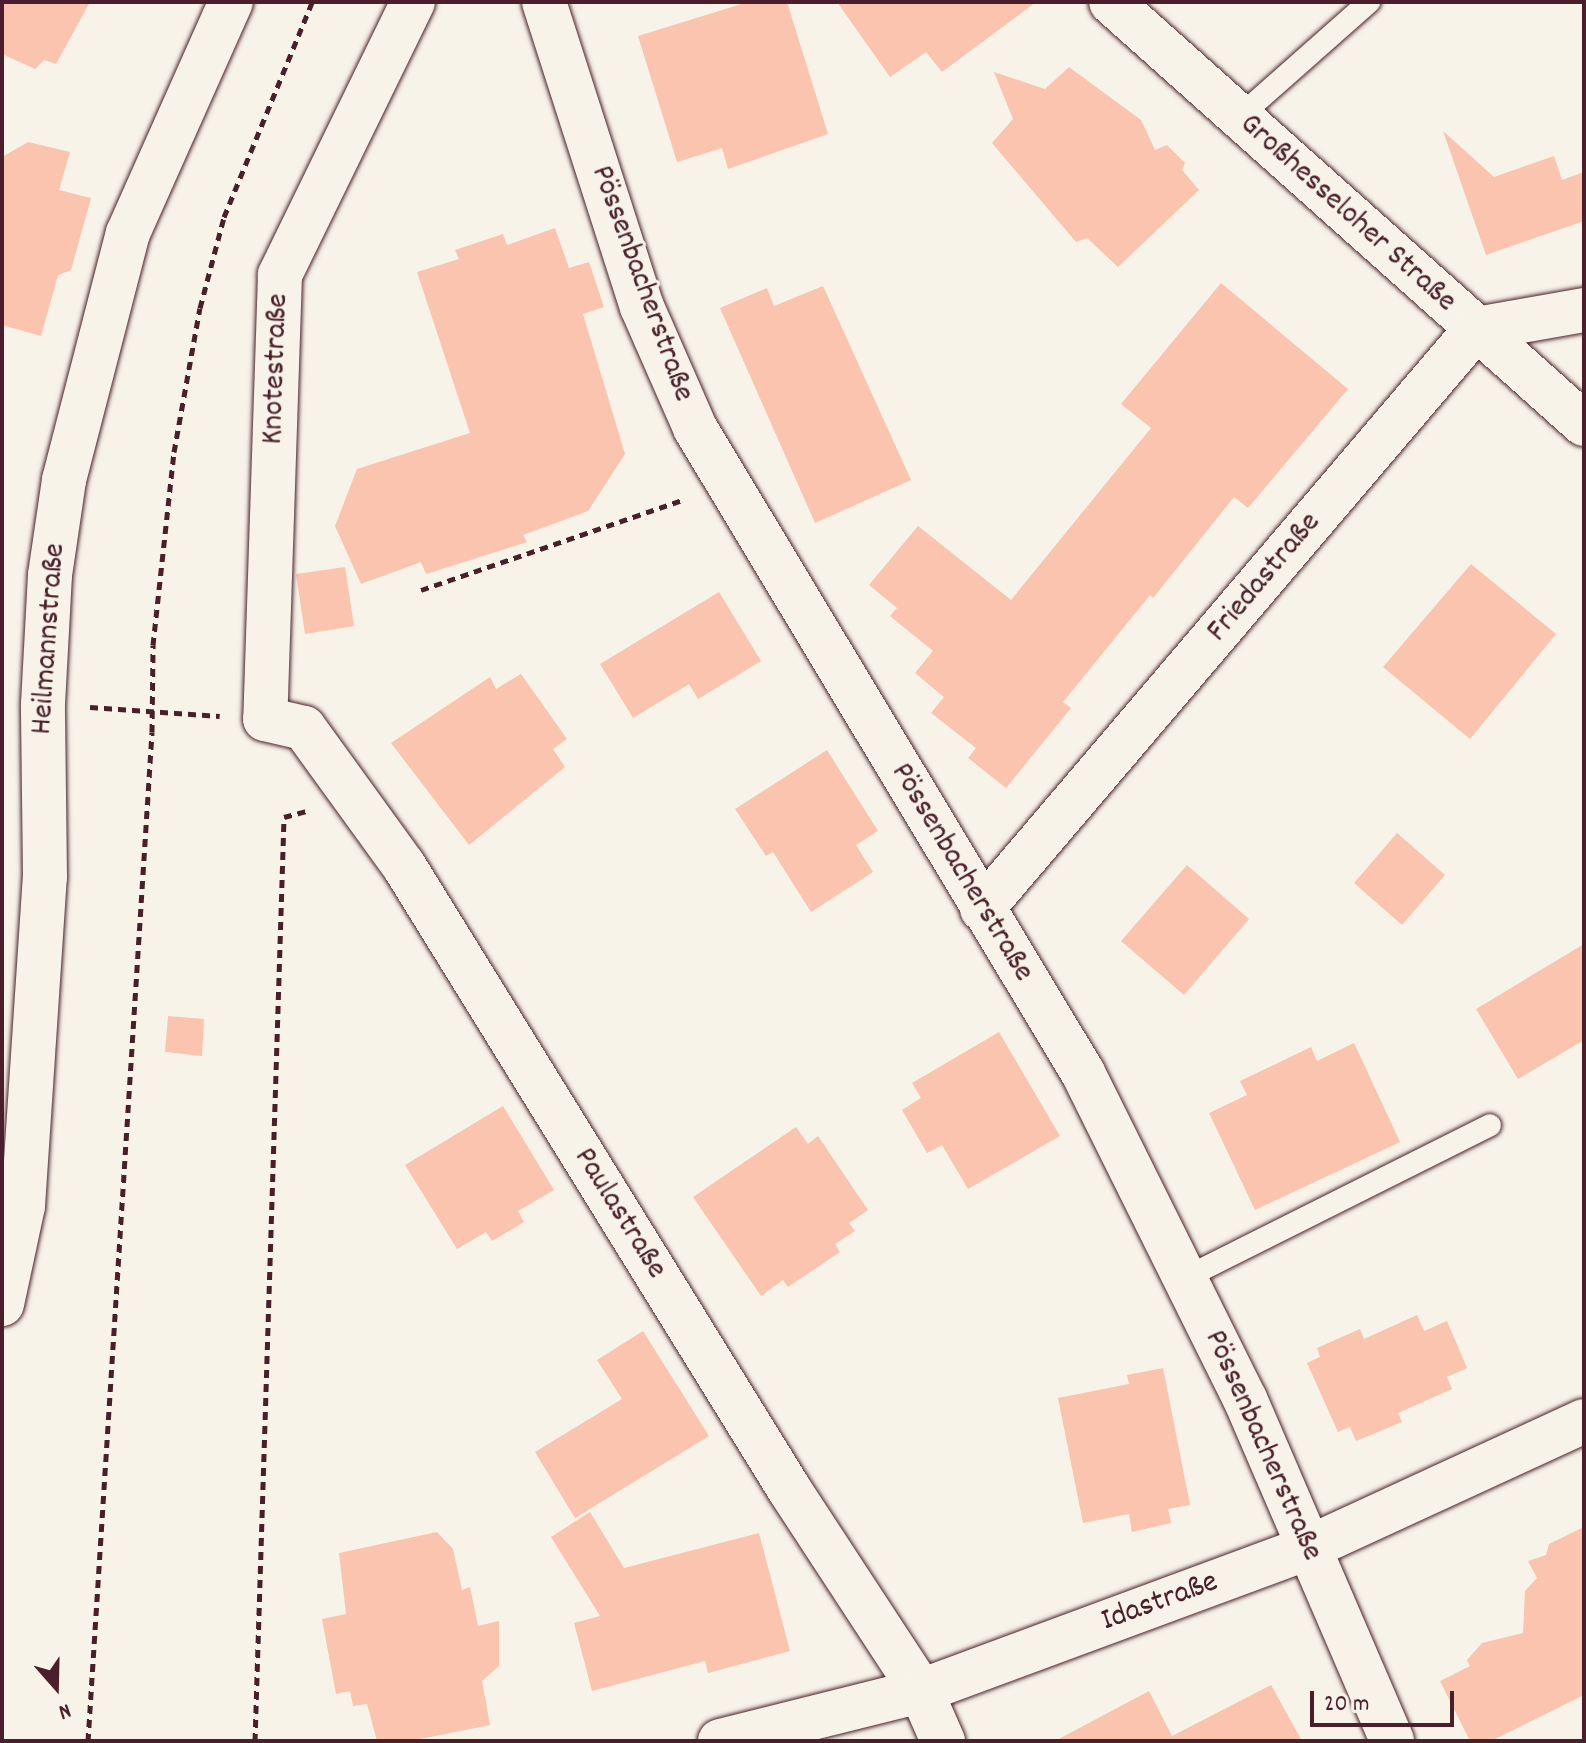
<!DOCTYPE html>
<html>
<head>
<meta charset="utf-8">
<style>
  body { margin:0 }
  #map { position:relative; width:1586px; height:1743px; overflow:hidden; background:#f7f3e8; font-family:Dekko,sans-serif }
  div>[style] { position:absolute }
  .building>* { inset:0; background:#fbc4ae }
  .path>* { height:5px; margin-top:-2.5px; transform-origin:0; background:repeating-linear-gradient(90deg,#4a1f2b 0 8px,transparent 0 14px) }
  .roads { filter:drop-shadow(0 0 2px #4a1f2b) drop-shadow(0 0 2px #4a1f2b) }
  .service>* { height:22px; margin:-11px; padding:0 11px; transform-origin:11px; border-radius:11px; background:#f7f3e8 }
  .minor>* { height:44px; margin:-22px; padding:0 22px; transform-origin:22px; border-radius:22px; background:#f7f3e8 }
  .path-bridge>* { height:5px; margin-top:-2.5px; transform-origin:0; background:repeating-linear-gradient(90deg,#4a1f2b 0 8px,transparent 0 14px) }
  span { translate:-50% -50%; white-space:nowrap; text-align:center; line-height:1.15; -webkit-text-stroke:6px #f7f3e8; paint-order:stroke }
  .street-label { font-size:32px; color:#4a1f2b }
  .frame { position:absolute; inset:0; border:4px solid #4a1f2b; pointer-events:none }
  .north { position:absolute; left:16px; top:1647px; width:80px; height:80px; -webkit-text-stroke:6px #f7f3e8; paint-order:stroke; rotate:160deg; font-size:22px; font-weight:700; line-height:32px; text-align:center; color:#4a1f2b }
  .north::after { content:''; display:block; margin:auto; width:28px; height:36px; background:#4a1f2b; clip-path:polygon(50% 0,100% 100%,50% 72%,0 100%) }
  .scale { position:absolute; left:1310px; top:1691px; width:144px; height:36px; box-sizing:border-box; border:4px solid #4a1f2b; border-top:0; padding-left:10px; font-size:24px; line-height:28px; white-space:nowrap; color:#4a1f2b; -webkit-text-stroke:6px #f7f3e8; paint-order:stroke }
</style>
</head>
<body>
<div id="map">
  <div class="building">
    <div style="clip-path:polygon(2px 2px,90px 2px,56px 64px,44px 60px,35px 69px,2px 54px)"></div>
    <div style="clip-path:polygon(748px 2px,787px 2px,828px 134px,728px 169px,722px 148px,677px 162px,638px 36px)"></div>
    <div style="clip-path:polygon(837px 2px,1036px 2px,942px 72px,926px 52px,890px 77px)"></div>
    <div style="clip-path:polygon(1069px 67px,1141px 120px,1155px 150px,1167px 145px,1185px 163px,1182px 170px,1199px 190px,1118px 267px,1087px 238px,1076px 242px,992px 143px,1013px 119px,994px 72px,1045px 89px)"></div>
    <div style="clip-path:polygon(1443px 131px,1494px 177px,1554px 156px,1562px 180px,1584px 172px,1584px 221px,1486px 255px)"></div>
    <div style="clip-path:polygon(28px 142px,70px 152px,59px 190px,91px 198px,71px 270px,58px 275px,41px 336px,2px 325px,2px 157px)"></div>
    <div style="clip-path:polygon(555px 228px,569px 268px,589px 262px,604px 307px,583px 314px,625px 454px,588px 511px,523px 535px,527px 542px,426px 574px,421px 562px,361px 584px,335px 526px,357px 469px,470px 433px,417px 272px,459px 259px,455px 250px,503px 234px,507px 245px)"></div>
    <div style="clip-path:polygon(1221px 283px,1348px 389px,1248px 508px,1234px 497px,1153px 598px,1150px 595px,1063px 702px,1071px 708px,1006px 788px,968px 758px,976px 748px,931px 713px,944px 697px,915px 673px,933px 651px,890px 616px,897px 608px,869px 585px,918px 526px,1011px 600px,1151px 428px,1121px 404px)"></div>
    <div style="clip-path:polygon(823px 286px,911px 480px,815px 523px,720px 308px,767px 288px,774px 306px)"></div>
    <div style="clip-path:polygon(1471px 564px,1556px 634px,1470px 739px,1383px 667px)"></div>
    <div style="clip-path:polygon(345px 567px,354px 626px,305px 634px,296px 574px)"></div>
    <div style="clip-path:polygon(719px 592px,761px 661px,698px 699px,689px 684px,633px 718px,600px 664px)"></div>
    <div style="clip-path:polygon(521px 674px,567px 739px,553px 749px,565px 767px,469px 845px,391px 743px,490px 677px,496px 689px)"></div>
    <div style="clip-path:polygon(827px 750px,878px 831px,856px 845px,873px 872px,811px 912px,773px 852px,766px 856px,735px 809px)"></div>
    <div style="clip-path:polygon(1397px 833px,1445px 875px,1402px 925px,1354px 883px)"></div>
    <div style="clip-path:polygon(1187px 865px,1249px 919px,1184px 995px,1121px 941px)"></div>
    <div style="clip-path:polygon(1584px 944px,1584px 1040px,1518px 1079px,1476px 1009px)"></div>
    <div style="clip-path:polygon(168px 1016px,204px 1019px,202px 1056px,165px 1052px)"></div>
    <div style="clip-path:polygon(999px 1032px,1060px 1136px,968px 1189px,942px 1145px,927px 1153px,902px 1110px,921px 1098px,912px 1083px)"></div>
    <div style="clip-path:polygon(1354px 1043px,1400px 1142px,1255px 1210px,1209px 1113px,1247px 1095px,1240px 1081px,1311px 1047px,1317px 1061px)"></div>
    <div style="clip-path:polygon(503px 1106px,554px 1190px,518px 1211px,524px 1222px,492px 1241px,486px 1232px,457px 1249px,405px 1165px)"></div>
    <div style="clip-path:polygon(796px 1127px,808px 1144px,818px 1136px,868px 1210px,849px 1223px,855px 1231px,835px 1244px,840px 1252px,788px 1287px,783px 1280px,761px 1296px,693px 1197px)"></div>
    <div style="clip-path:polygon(1417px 1315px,1424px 1331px,1447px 1321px,1467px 1368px,1447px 1377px,1452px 1389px,1398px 1413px,1402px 1422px,1356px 1441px,1350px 1427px,1338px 1432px,1307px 1363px,1320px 1357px,1317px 1348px,1360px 1329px,1364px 1339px)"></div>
    <div style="clip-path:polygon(643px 1331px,709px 1436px,575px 1518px,535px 1452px,622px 1399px,597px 1360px)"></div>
    <div style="clip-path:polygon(1163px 1368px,1190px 1505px,1168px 1509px,1171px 1523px,1132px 1532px,1129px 1514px,1083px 1523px,1058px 1398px,1129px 1384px,1127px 1375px)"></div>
    <div style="clip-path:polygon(590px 1512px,624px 1568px,759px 1533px,790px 1651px,708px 1673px,705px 1661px,592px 1691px,574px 1623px,600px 1616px,551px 1537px)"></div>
    <div style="clip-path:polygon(1584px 1527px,1584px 1695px,1491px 1741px,1470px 1741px,1440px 1681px,1470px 1666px,1467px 1660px,1482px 1643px,1523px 1633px,1525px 1591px,1537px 1578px,1528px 1561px,1546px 1555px,1549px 1544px)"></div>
    <div style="clip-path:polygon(437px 1532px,453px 1549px,462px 1590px,470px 1587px,478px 1626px,499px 1621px,499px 1666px,482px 1681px,490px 1725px,410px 1741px,377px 1741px,367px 1704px,353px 1706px,350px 1691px,336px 1694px,322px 1619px,346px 1614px,339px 1553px)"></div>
    <div style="clip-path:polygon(1271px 1685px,1302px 1741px,1055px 1741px,1149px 1691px,1172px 1736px)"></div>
  </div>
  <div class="path">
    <div style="left:421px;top:590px;width:276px;rotate:-19deg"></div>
    <div style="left:153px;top:645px;width:194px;rotate:-83.8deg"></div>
    <div style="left:174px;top:452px;width:146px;rotate:-79.8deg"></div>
    <div style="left:200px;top:308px;width:94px;rotate:-75.2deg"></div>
    <div style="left:224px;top:217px;width:232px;rotate:-67.7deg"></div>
    <div style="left:90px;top:707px;width:130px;rotate:4deg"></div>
    <div style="left:88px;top:1741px;width:1011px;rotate:-86.37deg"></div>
    <div style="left:255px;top:1741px;width:924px;rotate:-88.2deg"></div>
    <div style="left:284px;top:817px;width:23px;rotate:-15deg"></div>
  </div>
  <div class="roads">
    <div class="service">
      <div style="left:1239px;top:117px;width:174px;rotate:-41.5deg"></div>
      <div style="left:1185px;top:1278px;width:341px;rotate:-26.6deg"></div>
    </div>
    <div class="minor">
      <div style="left:413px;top:2px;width:304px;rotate:116deg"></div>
      <div style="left:280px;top:275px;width:444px;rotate:91.9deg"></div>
      <div style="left:265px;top:719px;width:40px;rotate:13deg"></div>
      <div style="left:304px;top:728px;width:170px;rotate:54.1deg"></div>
      <div style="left:404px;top:866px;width:732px;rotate:58.28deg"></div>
      <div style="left:789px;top:1489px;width:241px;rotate:56.8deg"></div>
      <div style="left:921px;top:1691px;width:55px;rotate:66.3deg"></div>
      <div style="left:544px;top:2px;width:320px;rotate:72.2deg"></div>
      <div style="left:642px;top:307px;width:132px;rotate:66.3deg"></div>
      <div style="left:695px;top:428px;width:753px;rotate:58.97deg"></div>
      <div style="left:1083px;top:1073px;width:364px;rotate:63.6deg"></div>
      <div style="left:1245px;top:1399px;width:372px;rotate:66.7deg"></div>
      <div style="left:1111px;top:2px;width:634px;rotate:41.74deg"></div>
      <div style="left:982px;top:909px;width:762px;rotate:-49.58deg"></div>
      <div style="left:1476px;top:329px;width:110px;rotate:-10deg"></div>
      <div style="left:2px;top:1304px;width:100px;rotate:-77.9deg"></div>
      <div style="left:23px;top:1206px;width:330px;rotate:-86.2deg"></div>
      <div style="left:45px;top:877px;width:173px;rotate:-90.7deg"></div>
      <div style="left:43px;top:704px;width:129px;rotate:-86.9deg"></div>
      <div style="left:50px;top:575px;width:96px;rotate:-81.6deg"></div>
      <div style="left:64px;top:480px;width:255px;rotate:-75.5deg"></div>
      <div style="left:128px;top:233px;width:253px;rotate:-66deg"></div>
      <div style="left:720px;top:1741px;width:207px;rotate:-14deg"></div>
      <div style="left:921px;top:1691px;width:413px;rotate:-20.3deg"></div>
      <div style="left:1308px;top:1548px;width:304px;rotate:-24.7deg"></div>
    </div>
  </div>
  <div class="path-bridge">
    <div style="left:152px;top:732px;width:87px;rotate:-89.3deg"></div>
  </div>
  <div class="street-label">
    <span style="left:1347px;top:214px;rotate:42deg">Großhesseloher Straße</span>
    <span style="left:641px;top:284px;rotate:70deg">Pössenbacherstraße</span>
    <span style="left:277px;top:369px;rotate:-88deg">Knotestraße</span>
    <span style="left:1265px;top:578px;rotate:-50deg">Friedastraße</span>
    <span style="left:50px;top:639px;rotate:-86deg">Heilmannstraße</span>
    <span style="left:961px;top:873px;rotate:59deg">Pössenbacherstraße</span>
    <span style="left:619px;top:1214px;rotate:58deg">Paulastraße</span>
    <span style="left:1262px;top:1446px;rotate:66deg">Pössenbacherstraße</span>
    <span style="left:1160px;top:1603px;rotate:-20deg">Idastraße</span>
  </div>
  <div class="frame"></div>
  <div class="north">N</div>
  <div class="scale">20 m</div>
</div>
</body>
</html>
